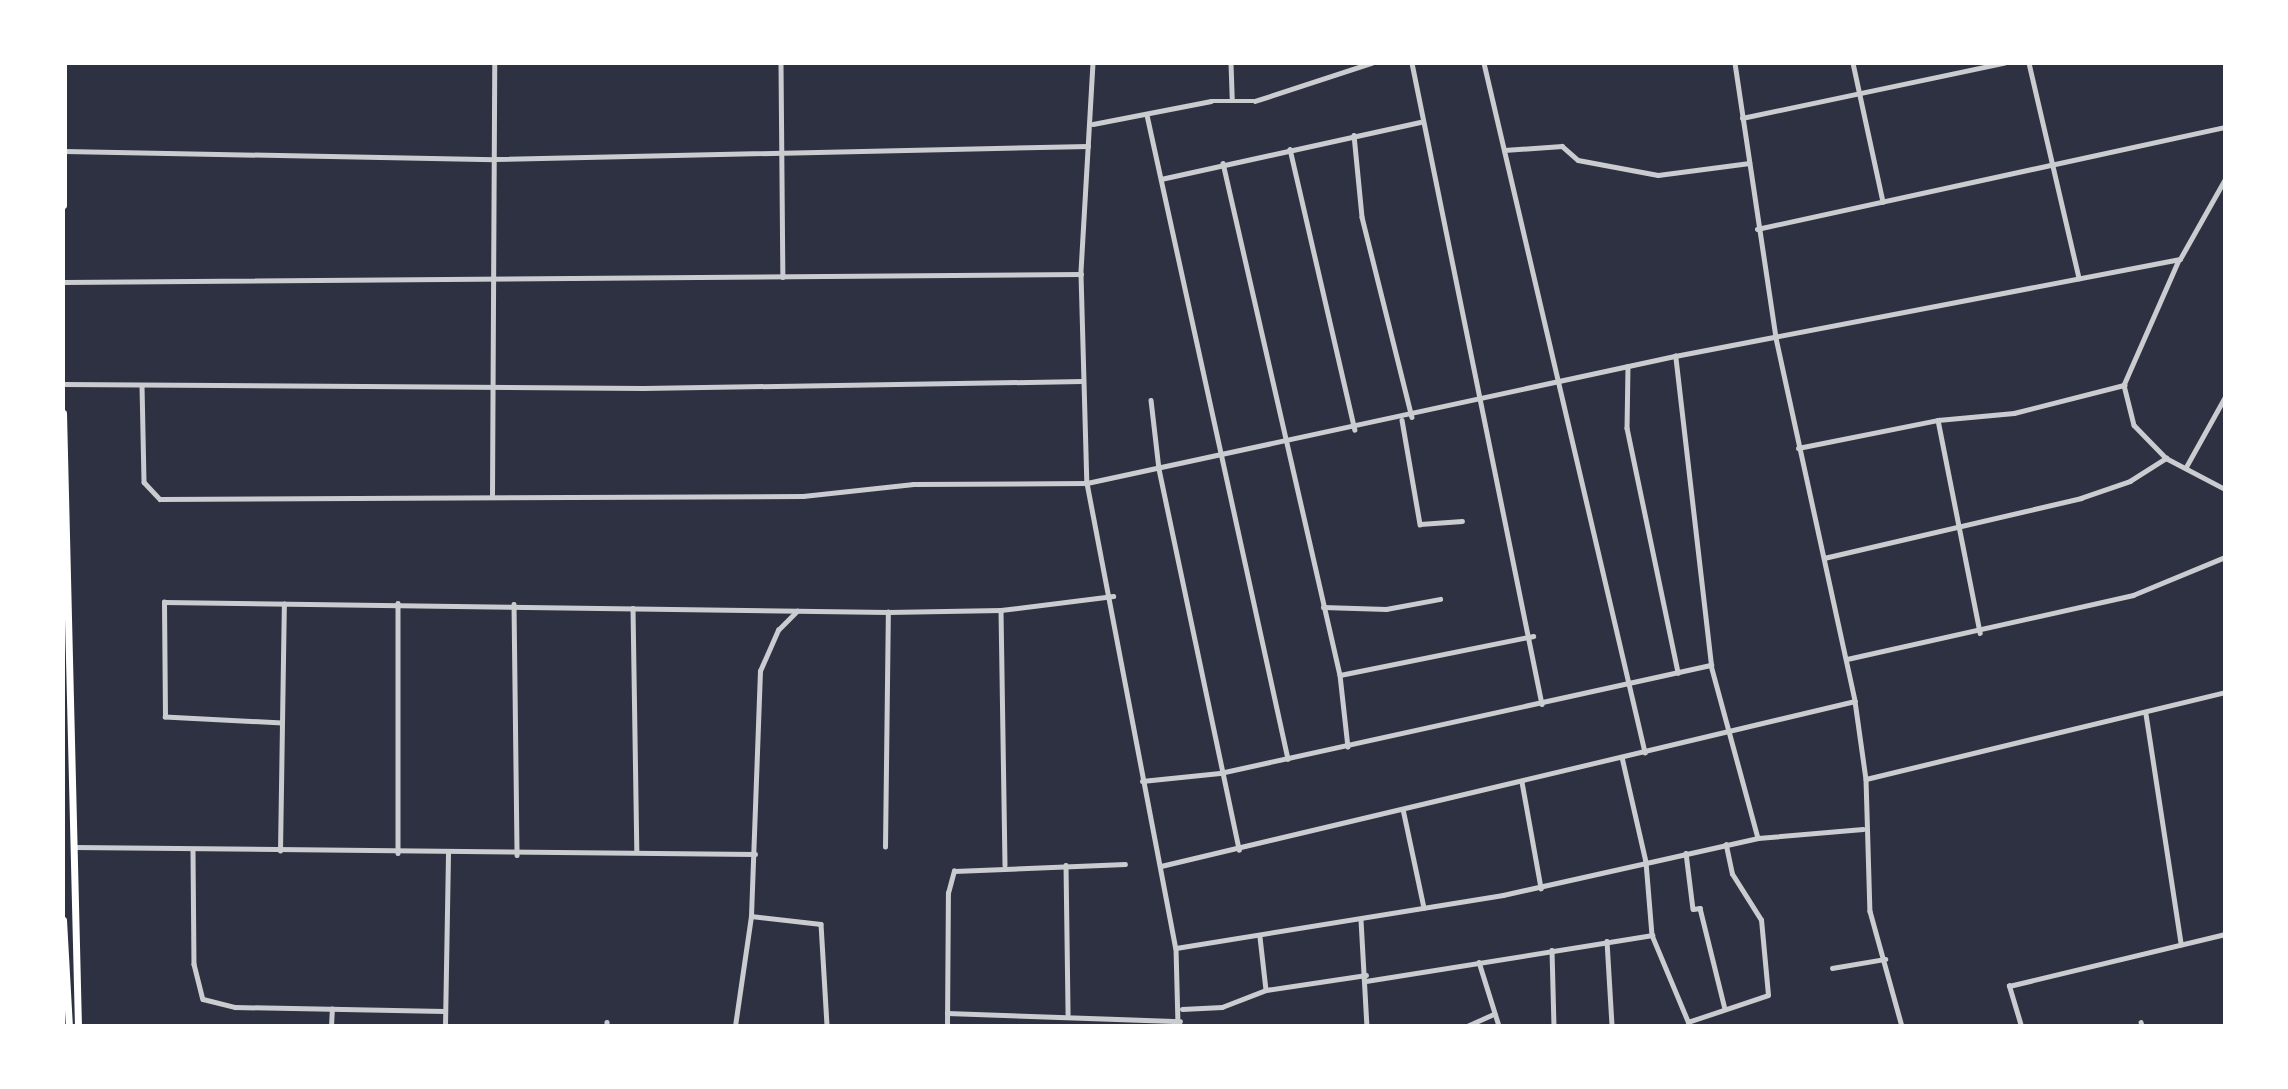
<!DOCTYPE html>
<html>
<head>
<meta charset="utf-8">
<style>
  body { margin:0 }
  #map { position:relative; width:2288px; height:1089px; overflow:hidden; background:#2d3142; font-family:Commissioner,sans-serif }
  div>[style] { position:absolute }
  .minor>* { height:4.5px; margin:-2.25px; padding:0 2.25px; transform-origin:2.25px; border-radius:2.25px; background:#caccd0 }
  .secondary>* { height:7px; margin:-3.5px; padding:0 3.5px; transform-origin:3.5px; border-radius:3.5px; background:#fff }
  span { translate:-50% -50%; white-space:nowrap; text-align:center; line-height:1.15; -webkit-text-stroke:5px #fff; paint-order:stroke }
  .frame { position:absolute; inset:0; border:65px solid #fff; pointer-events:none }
</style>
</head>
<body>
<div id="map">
  <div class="minor">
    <div style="left:781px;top:63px;width:214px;rotate:89.5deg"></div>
    <div style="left:1093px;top:63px;width:211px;rotate:93.3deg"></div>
    <div style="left:1081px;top:274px;width:209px;rotate:88.4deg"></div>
    <div style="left:1087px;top:483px;width:473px;rotate:79.2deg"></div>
    <div style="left:1176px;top:948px;width:78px;rotate:88.5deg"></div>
    <div style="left:1231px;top:63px;width:37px;rotate:88deg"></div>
    <div style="left:1412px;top:63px;width:654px;rotate:78.54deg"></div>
    <div style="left:1484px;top:63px;width:708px;rotate:76.85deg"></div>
    <div style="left:1735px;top:63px;width:278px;rotate:81.5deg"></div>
    <div style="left:1776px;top:338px;width:371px;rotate:77.7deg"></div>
    <div style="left:1855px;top:701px;width:79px;rotate:82deg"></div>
    <div style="left:1866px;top:779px;width:132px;rotate:88.3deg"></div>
    <div style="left:1870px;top:911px;width:119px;rotate:74.5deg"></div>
    <div style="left:1853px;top:63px;width:142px;rotate:77.8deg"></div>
    <div style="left:2029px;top:63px;width:221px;rotate:76.9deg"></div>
    <div style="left:1147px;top:115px;width:659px;rotate:77.65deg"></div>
    <div style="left:1742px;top:118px;width:268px;rotate:-11.9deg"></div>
    <div style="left:1093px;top:124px;width:120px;rotate:-11deg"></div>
    <div style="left:1211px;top:101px;width:44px"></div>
    <div style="left:1255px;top:101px;width:122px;rotate:-18.1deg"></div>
    <div style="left:1354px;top:135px;width:82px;rotate:84.4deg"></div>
    <div style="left:1362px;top:217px;width:206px;rotate:76deg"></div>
    <div style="left:1290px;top:149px;width:288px;rotate:77deg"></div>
    <div style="left:1504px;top:150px;width:58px;rotate:-3.9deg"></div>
    <div style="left:1562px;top:146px;width:21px;rotate:41deg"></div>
    <div style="left:1578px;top:160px;width:81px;rotate:10.6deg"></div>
    <div style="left:1658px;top:175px;width:92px;rotate:-7.5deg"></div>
    <div style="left:65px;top:151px;width:429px;rotate:1.1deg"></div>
    <div style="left:494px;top:159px;width:594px;rotate:-1.25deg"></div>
    <div style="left:1223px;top:163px;width:525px;rotate:77.13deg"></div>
    <div style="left:1340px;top:675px;width:72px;rotate:83.7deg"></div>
    <div style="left:1161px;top:179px;width:265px;rotate:-12.4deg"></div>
    <div style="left:1757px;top:229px;width:479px;rotate:-12.3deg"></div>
    <div style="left:2179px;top:260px;width:137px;rotate:113.7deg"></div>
    <div style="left:2124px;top:385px;width:41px;rotate:76deg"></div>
    <div style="left:2134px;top:425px;width:46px;rotate:45.9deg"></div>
    <div style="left:2166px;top:458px;width:67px;rotate:27.7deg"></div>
    <div style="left:63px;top:282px;width:1018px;rotate:-0.45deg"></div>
    <div style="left:1628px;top:366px;width:62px;rotate:90.9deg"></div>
    <div style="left:1627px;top:428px;width:250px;rotate:78.2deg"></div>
    <div style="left:63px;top:384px;width:580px;rotate:0.4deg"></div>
    <div style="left:643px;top:388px;width:439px;rotate:-0.9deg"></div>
    <div style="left:142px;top:385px;width:97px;rotate:88.8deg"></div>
    <div style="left:144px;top:482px;width:23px;rotate:47deg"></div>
    <div style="left:160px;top:499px;width:643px;rotate:-0.27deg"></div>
    <div style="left:803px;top:496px;width:111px;rotate:-6.2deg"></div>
    <div style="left:913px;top:484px;width:174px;rotate:-0.3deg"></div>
    <div style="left:1087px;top:483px;width:602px;rotate:-12.19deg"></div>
    <div style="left:1675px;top:356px;width:514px;rotate:-10.87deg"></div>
    <div style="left:2180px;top:259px;width:92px;rotate:-60.6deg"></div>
    <div style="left:1151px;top:400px;width:69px;rotate:83.4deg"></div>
    <div style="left:1159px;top:469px;width:389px;rotate:78.1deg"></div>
    <div style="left:1402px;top:420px;width:106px;rotate:80.2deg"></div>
    <div style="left:1420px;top:524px;width:42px;rotate:-4.1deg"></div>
    <div style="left:1938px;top:420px;width:217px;rotate:78.8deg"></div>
    <div style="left:1798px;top:448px;width:143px;rotate:-11.3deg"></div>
    <div style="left:1938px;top:420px;width:76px;rotate:-5.3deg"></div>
    <div style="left:2014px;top:413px;width:114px;rotate:-14.3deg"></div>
    <div style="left:2186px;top:467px;width:80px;rotate:-60.9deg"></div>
    <div style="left:492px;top:495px;width:432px;rotate:-89.7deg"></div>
    <div style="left:1824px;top:558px;width:264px;rotate:-13.1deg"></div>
    <div style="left:2081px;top:498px;width:52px;rotate:-19.1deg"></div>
    <div style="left:2130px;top:481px;width:43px;rotate:-32.6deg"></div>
    <div style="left:398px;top:603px;width:250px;rotate:90deg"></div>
    <div style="left:514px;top:604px;width:251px;rotate:89.3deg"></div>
    <div style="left:1323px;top:607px;width:63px;rotate:1.8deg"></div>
    <div style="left:1386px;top:609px;width:55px;rotate:-10.5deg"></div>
    <div style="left:633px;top:608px;width:244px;rotate:89.1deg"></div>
    <div style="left:1001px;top:610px;width:255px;rotate:89.1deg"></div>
    <div style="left:1847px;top:659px;width:293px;rotate:-12.6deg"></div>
    <div style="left:2133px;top:595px;width:100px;rotate:-22.4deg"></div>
    <div style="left:1711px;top:665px;width:179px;rotate:74.8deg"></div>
    <div style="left:1340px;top:675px;width:197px;rotate:-11.4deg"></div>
    <div style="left:2146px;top:714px;width:233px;rotate:81.3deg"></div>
    <div style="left:282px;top:723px;width:117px;rotate:-177.1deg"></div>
    <div style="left:165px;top:717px;width:115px;rotate:-90.5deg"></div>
    <div style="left:164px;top:602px;width:724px;rotate:0.79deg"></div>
    <div style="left:888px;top:612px;width:113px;rotate:-1deg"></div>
    <div style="left:1001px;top:610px;width:113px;rotate:-7.1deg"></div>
    <div style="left:1622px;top:757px;width:108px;rotate:77.1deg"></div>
    <div style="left:1646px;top:862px;width:73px;rotate:85.3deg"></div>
    <div style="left:1652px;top:935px;width:99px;rotate:67.3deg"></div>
    <div style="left:1866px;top:779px;width:369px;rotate:-13.6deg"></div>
    <div style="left:1142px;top:781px;width:78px;rotate:-5.9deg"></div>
    <div style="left:1220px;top:773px;width:503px;rotate:-12.41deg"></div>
    <div style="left:1711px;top:665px;width:311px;rotate:-96.6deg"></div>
    <div style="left:1522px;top:782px;width:108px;rotate:79.8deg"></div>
    <div style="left:1403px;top:809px;width:101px;rotate:78deg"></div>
    <div style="left:74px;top:847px;width:681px;rotate:0.59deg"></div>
    <div style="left:885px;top:847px;width:235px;rotate:-89.3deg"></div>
    <div style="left:193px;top:851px;width:113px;rotate:89.5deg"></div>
    <div style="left:194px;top:964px;width:36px;rotate:76deg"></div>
    <div style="left:203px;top:999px;width:33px;rotate:14deg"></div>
    <div style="left:235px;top:1007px;width:209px;rotate:1.1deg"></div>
    <div style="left:280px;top:851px;width:247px;rotate:-89.1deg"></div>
    <div style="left:1686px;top:853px;width:56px;rotate:82.9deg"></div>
    <div style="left:1693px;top:909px;width:7px;rotate:-8deg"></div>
    <div style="left:1700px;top:908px;width:104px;rotate:76.1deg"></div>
    <div style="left:1066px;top:865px;width:149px;rotate:89.2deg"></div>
    <div style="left:1161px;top:866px;width:713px;rotate:-13.37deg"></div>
    <div style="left:751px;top:916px;width:70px;rotate:6.5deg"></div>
    <div style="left:821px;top:924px;width:102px;rotate:86.6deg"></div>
    <div style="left:1361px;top:920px;width:106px;rotate:86.8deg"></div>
    <div style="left:1260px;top:937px;width:53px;rotate:83.5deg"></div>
    <div style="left:1607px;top:941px;width:85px;rotate:86.6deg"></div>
    <div style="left:1176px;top:948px;width:331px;rotate:-9.2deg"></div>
    <div style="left:1503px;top:895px;width:261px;rotate:-12.6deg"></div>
    <div style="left:1758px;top:838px;width:105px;rotate:-4.9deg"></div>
    <div style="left:1552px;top:950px;width:76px;rotate:88.5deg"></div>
    <div style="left:1479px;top:962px;width:67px;rotate:72.6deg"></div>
    <div style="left:1832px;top:968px;width:54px;rotate:-9.6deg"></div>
    <div style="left:1366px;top:981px;width:290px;rotate:-9.1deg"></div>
    <div style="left:1182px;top:1009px;width:40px;rotate:-2.9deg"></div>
    <div style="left:1222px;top:1007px;width:47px;rotate:-21.1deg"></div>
    <div style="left:1266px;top:990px;width:101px;rotate:-8.5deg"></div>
    <div style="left:947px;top:1013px;width:233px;rotate:2deg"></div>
    <div style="left:607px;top:1022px;width:4px;rotate:90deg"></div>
    <div style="left:1688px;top:1022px;width:84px;rotate:-18.6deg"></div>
    <div style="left:1768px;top:995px;width:75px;rotate:-95.3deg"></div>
    <div style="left:1761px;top:920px;width:54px;rotate:-122.2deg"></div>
    <div style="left:1732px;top:874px;width:30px;rotate:-102deg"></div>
    <div style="left:2141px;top:1022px;width:4px;rotate:76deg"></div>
    <div style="left:331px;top:1026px;width:17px;rotate:-87deg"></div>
    <div style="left:445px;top:1026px;width:173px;rotate:-89deg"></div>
    <div style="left:735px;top:1026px;width:111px;rotate:-81.7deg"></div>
    <div style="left:751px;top:916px;width:245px;rotate:-87.9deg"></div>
    <div style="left:760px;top:671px;width:45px;rotate:-66.3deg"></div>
    <div style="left:778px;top:630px;width:27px;rotate:-45deg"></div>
    <div style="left:947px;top:1026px;width:133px;rotate:-89.6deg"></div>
    <div style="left:948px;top:893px;width:23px;rotate:-75deg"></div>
    <div style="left:954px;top:871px;width:171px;rotate:-2.3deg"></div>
    <div style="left:1467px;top:1026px;width:30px;rotate:-24deg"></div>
    <div style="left:2021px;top:1026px;width:42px;rotate:-106.7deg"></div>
    <div style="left:2009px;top:986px;width:222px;rotate:-13.5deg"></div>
  </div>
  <div class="secondary">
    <div style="left:63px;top:205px;width:142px;rotate:-90deg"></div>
    <div style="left:63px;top:413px;width:613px;rotate:88.6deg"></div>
    <div style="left:63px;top:920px;width:106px;rotate:86.8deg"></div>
  </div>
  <div class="frame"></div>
</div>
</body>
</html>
